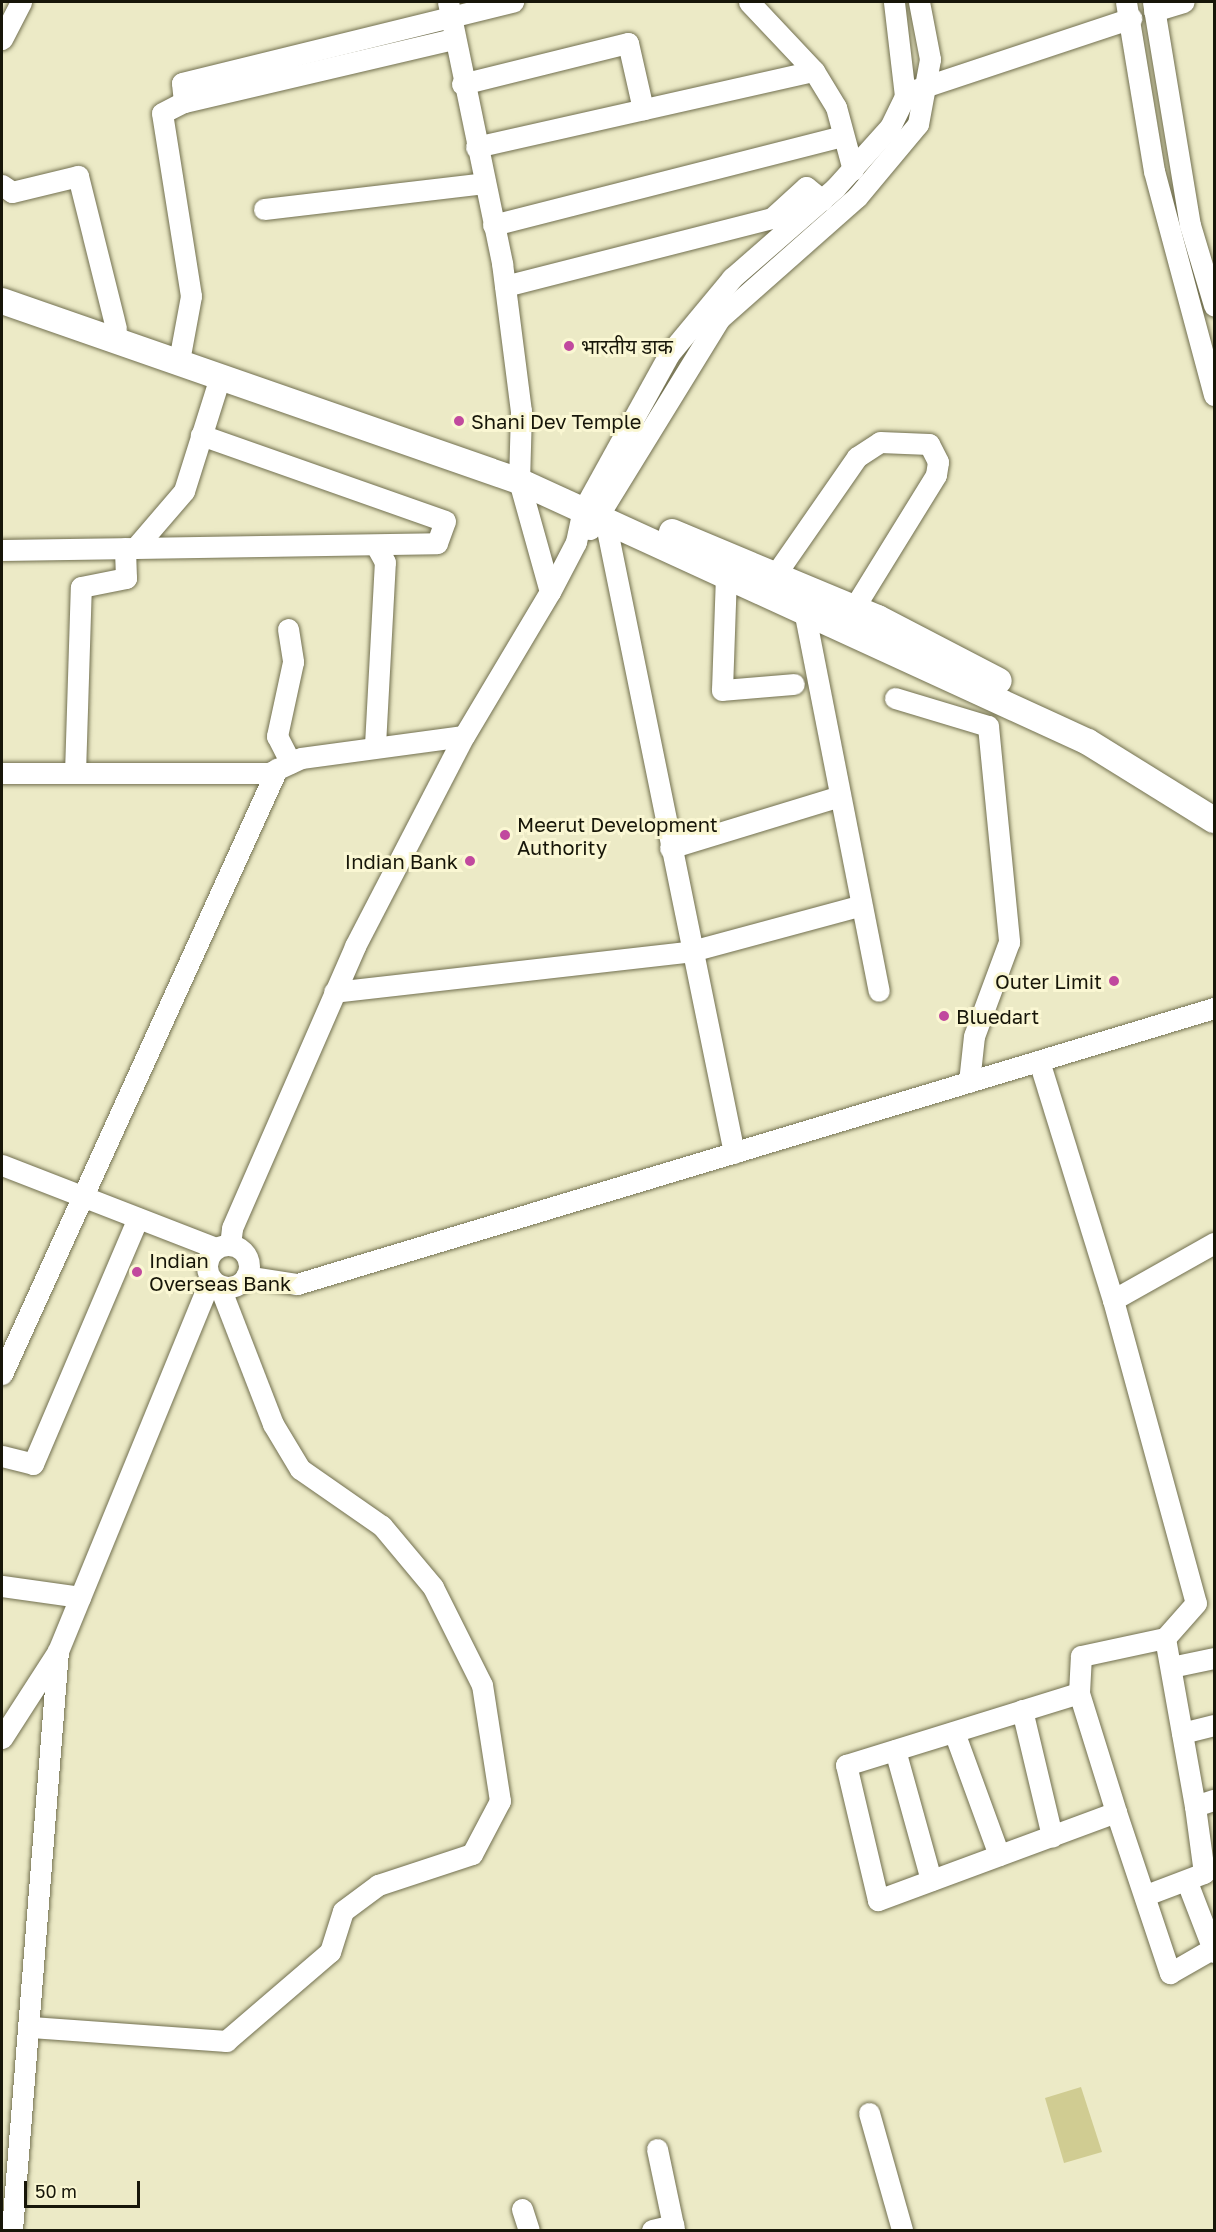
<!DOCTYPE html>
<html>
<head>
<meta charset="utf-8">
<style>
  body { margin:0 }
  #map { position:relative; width:1216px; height:2232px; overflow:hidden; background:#eceac6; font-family:"Golos Text","Noto Sans Devanagari",sans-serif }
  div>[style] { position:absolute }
  .green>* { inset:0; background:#d0cc92 }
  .roads { filter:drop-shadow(0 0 2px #727050) drop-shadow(0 0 2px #727050) }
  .minor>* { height:21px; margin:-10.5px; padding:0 10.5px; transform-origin:10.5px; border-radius:10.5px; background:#fff }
  .minor>.ring { margin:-10.5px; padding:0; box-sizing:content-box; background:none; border:21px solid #fff; border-radius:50% }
  .major>* { height:26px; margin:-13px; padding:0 13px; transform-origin:13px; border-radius:13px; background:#fff }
  .dots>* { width:16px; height:16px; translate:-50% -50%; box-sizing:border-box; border:3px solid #faf7d3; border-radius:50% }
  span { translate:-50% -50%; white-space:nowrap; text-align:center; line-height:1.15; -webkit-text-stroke:6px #faf7d3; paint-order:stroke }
  .poi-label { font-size:20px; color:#171609 }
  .left { translate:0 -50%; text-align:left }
  .right { translate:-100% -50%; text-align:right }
  .frame { position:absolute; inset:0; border:3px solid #171609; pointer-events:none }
  .scale { position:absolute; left:24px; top:2181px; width:116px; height:27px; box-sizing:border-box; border:3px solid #171609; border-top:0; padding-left:8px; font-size:18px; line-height:21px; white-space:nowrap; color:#171609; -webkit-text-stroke:4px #faf7d3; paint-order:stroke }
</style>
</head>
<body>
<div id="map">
  <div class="green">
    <div style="clip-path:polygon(1081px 2087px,1102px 2152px,1064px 2163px,1045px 2098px)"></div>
  </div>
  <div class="roads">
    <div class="minor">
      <div style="left:448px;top:2px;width:267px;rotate:78.3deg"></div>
      <div style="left:502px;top:263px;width:149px;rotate:82.7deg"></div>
      <div style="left:521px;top:411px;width:70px;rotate:91.6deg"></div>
      <div style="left:519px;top:481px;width:115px;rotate:74.4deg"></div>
      <div style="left:749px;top:2px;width:95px;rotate:46.7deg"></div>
      <div style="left:814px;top:71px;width:42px;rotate:58.6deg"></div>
      <div style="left:836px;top:107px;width:65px;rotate:74.9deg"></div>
      <div style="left:1126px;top:2px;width:171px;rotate:80.6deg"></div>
      <div style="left:1154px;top:171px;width:232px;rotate:75deg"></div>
      <div style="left:1153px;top:2px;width:226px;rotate:80.6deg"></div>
      <div style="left:1190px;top:225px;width:84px;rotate:73.3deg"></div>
      <div style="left:1154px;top:11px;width:31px;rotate:-17deg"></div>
      <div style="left:2px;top:39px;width:42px;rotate:-62.8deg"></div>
      <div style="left:453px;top:39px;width:276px;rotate:166.8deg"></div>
      <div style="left:184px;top:102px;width:19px;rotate:-96deg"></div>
      <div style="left:182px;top:83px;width:341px;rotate:-13.8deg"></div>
      <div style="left:462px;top:84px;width:171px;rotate:-13.9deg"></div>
      <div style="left:628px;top:43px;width:68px;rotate:77.2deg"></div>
      <div style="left:915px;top:90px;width:228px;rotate:-18.4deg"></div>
      <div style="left:476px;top:147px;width:346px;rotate:-12.7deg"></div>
      <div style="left:2px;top:185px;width:12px;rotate:35deg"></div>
      <div style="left:12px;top:192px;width:68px;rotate:-13.6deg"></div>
      <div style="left:78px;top:176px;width:157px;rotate:76deg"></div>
      <div style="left:264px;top:209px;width:222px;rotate:-6.7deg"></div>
      <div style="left:493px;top:225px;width:359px;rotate:-14.3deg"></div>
      <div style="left:505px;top:286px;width:276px;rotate:-14.3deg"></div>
      <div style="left:772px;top:218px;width:46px;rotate:-42.4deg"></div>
      <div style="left:806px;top:187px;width:21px;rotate:39deg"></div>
      <div style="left:181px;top:350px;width:55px;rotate:-79.5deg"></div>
      <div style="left:191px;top:296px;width:185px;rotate:-99deg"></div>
      <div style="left:162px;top:113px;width:25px;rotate:-27deg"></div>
      <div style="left:605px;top:520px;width:646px;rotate:78.48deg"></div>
      <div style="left:590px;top:529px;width:246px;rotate:-58.4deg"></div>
      <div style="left:719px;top:319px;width:184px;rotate:-41.5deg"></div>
      <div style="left:857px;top:197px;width:95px;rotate:-50.1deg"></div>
      <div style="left:918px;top:124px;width:66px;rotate:-79.5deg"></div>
      <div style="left:930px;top:59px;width:58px;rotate:-100.9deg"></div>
      <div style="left:135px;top:548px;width:302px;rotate:-0.9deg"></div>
      <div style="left:437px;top:543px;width:23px;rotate:-70deg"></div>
      <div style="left:445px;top:521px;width:259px;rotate:-160.6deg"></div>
      <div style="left:2px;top:550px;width:133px;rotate:-0.9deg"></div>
      <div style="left:135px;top:548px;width:75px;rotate:-49.3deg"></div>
      <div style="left:184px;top:491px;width:120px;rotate:-72.5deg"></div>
      <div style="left:726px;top:575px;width:115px;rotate:92deg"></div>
      <div style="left:722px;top:690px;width:72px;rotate:-4.8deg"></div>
      <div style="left:775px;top:575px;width:144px;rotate:-55.2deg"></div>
      <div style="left:857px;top:457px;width:27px;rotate:-33deg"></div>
      <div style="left:880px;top:442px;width:49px;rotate:2.3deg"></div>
      <div style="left:929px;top:444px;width:20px;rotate:63deg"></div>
      <div style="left:938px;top:462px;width:13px;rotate:99deg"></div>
      <div style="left:936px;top:475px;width:156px;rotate:121.7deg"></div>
      <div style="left:804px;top:610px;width:388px;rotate:78.9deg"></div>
      <div style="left:288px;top:629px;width:33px;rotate:81deg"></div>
      <div style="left:293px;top:662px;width:76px;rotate:102.2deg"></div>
      <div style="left:277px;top:736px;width:30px;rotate:63deg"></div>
      <div style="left:895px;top:698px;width:97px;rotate:16.8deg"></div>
      <div style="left:988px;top:726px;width:217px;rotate:84.4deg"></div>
      <div style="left:1009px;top:942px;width:100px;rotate:110.4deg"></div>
      <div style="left:974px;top:1036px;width:46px;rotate:96.2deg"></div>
      <div style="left:375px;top:745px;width:183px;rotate:-86.9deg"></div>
      <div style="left:385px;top:562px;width:18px;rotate:-119deg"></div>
      <div style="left:2px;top:773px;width:267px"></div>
      <div style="left:269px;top:773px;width:35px;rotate:-25deg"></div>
      <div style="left:301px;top:758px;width:164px;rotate:-7.7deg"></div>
      <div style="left:75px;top:773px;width:186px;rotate:-88.2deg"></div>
      <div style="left:81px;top:587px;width:46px;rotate:-11.3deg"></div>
      <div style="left:126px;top:578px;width:30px;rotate:-92deg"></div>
      <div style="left:670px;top:848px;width:175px;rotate:-17deg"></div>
      <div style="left:334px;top:992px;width:360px;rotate:-6.5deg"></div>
      <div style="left:692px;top:951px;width:173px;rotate:-15.1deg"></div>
      <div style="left:1039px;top:1061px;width:250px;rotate:72.8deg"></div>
      <div style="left:2px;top:1165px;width:230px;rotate:21.2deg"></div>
      <div style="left:1214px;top:1243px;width:116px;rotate:150.6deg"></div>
      <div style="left:1113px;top:1300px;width:314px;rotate:74.7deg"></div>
      <div style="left:1196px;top:1603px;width:47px;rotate:131.5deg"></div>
      <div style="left:1165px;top:1638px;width:171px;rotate:79.9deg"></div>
      <div style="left:1195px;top:1806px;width:20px;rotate:-18deg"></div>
      <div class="ring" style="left:207px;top:1245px;width:21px;height:21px"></div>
      <div style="left:230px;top:1245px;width:17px;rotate:-83deg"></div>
      <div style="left:232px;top:1228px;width:308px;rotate:-66.4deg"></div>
      <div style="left:355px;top:946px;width:237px;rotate:-62.6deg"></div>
      <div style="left:464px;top:736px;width:168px;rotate:-59.2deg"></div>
      <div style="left:550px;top:592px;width:56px;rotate:-62.5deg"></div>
      <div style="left:576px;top:542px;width:33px;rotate:-78deg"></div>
      <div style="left:583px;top:510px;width:178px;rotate:-61.1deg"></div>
      <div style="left:669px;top:354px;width:99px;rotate:-50.3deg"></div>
      <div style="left:732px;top:278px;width:137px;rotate:-41.1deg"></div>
      <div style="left:835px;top:188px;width:82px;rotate:-48deg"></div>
      <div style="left:890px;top:127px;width:34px;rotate:-64deg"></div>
      <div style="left:905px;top:96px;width:95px;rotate:-96.7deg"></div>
      <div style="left:246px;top:1276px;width:52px;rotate:8.9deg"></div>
      <div style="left:297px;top:1284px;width:958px;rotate:-16.75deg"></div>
      <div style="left:2px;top:1374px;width:665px;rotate:-65.56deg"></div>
      <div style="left:2px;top:1456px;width:32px;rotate:14deg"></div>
      <div style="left:33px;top:1464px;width:267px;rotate:-66.9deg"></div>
      <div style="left:2px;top:1586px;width:79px;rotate:8deg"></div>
      <div style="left:1171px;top:1667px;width:44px;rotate:-11.8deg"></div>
      <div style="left:1079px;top:1693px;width:125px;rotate:72.7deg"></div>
      <div style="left:1116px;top:1812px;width:254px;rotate:159.7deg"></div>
      <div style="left:878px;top:1900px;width:139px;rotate:-103.3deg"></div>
      <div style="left:846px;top:1765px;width:244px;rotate:-17.2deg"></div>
      <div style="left:1079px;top:1693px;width:37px;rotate:-87deg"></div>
      <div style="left:1081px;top:1656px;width:86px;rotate:-12.1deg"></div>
      <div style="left:1022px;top:1710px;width:130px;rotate:76.6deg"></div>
      <div style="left:954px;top:1732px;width:131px;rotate:69.9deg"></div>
      <div style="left:1182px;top:1733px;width:33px;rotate:-14deg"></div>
      <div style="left:2px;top:1738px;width:103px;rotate:-57.2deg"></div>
      <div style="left:58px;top:1651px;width:403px;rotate:-67.7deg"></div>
      <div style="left:895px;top:1750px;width:135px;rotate:74.5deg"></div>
      <div style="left:1116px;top:1812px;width:170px;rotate:71.5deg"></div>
      <div style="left:1170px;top:1973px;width:46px;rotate:-29.9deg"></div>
      <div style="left:1187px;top:1882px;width:75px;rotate:68.9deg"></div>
      <div style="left:1146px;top:1895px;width:62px;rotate:-20.8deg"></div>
      <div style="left:1204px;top:1873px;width:68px;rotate:-97.7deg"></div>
      <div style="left:31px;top:2027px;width:196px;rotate:4.1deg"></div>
      <div style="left:226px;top:2041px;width:137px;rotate:-40.6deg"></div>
      <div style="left:330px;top:1952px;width:43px;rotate:-72.4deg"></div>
      <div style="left:343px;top:1911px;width:44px;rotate:-36.6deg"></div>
      <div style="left:378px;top:1885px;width:99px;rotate:-18.3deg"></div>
      <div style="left:472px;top:1854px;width:60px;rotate:-62.2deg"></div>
      <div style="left:500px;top:1801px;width:117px;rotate:-98.8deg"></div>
      <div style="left:482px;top:1685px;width:110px;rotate:-116.6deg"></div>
      <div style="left:433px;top:1587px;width:80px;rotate:-129.9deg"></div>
      <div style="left:382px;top:1526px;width:100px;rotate:-145.2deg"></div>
      <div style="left:300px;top:1469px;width:52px;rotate:-121deg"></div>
      <div style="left:273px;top:1424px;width:149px;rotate:-111.2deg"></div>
      <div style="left:869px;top:2113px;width:122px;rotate:74.2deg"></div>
      <div style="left:657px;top:2149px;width:83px;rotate:78.1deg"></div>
      <div style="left:522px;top:2209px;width:22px;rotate:72deg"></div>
      <div style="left:12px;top:2230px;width:581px;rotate:-85.46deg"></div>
      <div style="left:652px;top:2230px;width:22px;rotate:-13deg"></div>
    </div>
    <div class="major">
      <div style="left:2px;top:301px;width:547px;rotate:19.2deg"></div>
      <div style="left:519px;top:481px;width:626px;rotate:24.64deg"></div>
      <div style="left:1088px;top:742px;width:148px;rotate:31.8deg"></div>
      <div style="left:672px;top:532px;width:223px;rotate:22.7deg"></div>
      <div style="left:878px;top:618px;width:136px;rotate:27.5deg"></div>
    </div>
  </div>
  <div class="dots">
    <div style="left:569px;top:346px;background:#c1499e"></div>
    <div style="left:459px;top:421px;background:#c1499e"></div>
    <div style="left:505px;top:835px;background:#c1499e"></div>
    <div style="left:470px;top:861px;background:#c1499e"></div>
    <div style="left:1114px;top:981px;background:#c1499e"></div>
    <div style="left:944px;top:1016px;background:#c1499e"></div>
    <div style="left:137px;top:1272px;background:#c1499e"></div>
  </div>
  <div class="poi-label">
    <span class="left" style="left:581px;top:346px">भारतीय डाक</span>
    <span class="left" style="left:471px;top:421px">Shani Dev Temple</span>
    <span class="left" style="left:517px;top:836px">Meerut Development<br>Authority</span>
    <span class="right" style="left:458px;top:861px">Indian Bank</span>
    <span class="right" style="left:1102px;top:981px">Outer Limit</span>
    <span class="left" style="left:956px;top:1016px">Bluedart</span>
    <span class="left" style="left:149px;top:1272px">Indian<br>Overseas Bank</span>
  </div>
  <div class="frame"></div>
  <div class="scale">50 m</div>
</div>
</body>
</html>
